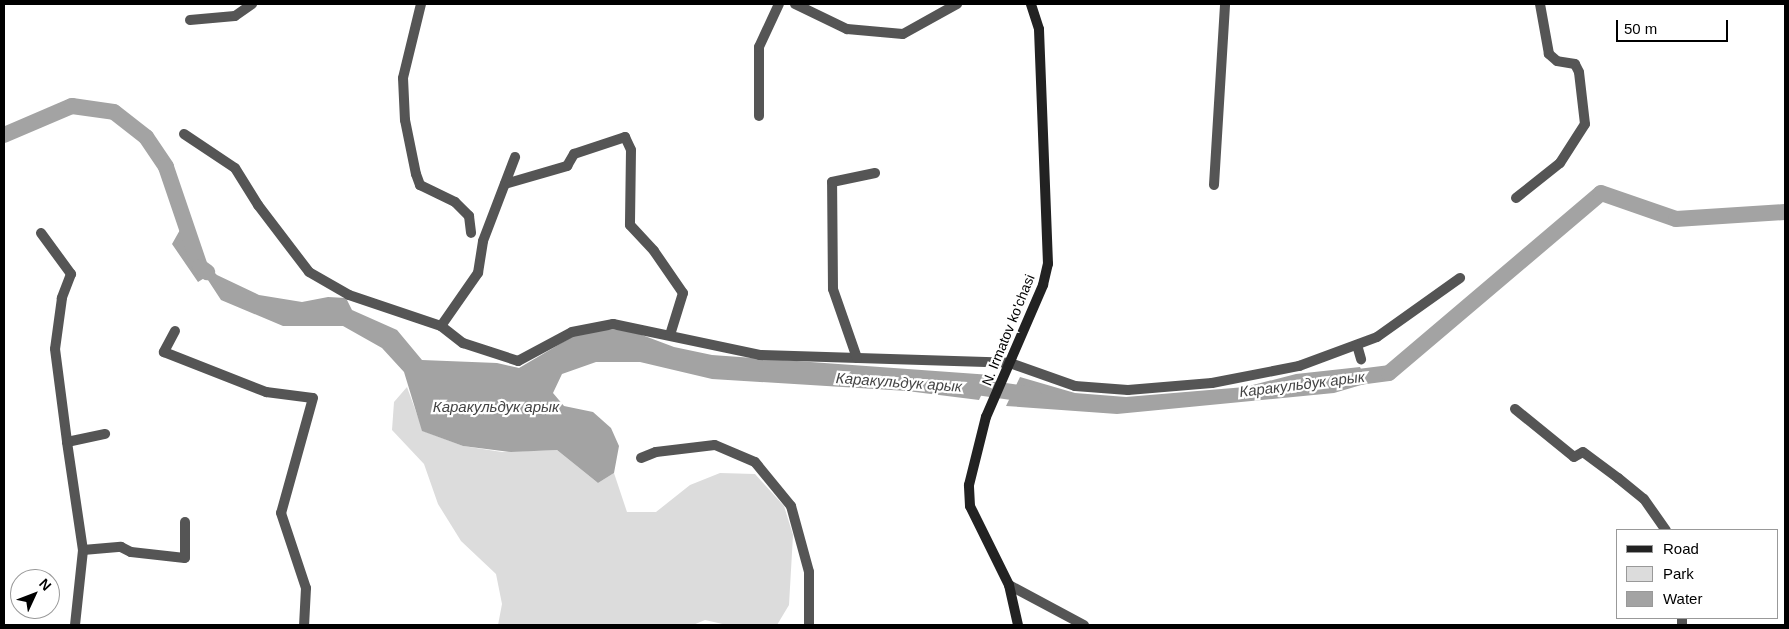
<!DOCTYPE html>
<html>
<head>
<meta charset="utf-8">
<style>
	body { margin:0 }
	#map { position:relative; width:1789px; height:629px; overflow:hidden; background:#fff; font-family:Helvetica,sans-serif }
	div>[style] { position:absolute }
	.green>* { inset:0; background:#dcdcdc }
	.water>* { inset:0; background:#a3a3a3 }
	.canal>* { height:16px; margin:-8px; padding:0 8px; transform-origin:8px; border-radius:8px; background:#a3a3a3 }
	.street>* { height:10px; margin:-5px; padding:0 5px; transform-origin:5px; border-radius:5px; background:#555 }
	.secondary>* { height:10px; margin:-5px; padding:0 5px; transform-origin:5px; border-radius:5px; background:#222 }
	span { translate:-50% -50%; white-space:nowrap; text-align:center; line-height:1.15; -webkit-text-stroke:4.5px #fff; paint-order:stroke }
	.street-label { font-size:14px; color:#000 }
	.water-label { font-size:15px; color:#444; font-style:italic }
	.frame { position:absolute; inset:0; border:5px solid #000; pointer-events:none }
	.legend { position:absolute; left:1616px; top:529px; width:162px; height:90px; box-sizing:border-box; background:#fff; border:1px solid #999; margin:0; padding:6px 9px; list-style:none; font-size:15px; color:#000 }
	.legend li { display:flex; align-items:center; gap:10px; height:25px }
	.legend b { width:25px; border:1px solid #999 }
	.north { position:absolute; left:10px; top:569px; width:50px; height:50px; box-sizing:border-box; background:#fff; border:1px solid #999; border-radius:50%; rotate:47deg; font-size:14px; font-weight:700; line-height:20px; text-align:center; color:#000 }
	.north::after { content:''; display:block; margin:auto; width:18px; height:22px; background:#000; clip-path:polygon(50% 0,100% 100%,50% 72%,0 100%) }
	.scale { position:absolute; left:1616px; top:20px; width:112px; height:22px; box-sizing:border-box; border:2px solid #000; border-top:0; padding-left:6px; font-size:15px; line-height:18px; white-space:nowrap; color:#000; -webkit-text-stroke:4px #fff; paint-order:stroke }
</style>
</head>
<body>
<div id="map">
	<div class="green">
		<div style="clip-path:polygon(407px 387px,423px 431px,463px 446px,502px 452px,557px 450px,598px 483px,614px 473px,627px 512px,656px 512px,690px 485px,720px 473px,755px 474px,784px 506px,793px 535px,789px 605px,777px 625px,727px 625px,705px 620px,693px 625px,498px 625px,502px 604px,496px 574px,461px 541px,438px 504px,424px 464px,392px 430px,394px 402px)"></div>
	</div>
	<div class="water">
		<div style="clip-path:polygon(185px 221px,194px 253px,217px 275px,259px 295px,302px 302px,328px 297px,346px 298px,352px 310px,397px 330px,422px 360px,497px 363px,519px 368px,582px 331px,626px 329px,674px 347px,712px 355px,991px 375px,979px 400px,907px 391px,712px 379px,640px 362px,596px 362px,562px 374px,553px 393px,564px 406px,593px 412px,611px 428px,619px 446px,614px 473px,598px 483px,557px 450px,511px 452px,463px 446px,422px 431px,404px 372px,382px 348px,343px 326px,283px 326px,221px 300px,206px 277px,198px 282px,172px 244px)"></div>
		<div style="clip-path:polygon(1360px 367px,1368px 383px,1334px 393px,1117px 414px,1006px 406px,1020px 377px,1075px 393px,1126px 397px,1245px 387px,1296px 374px)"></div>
	</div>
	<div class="canal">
		<div style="left:4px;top:135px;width:74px;rotate:-23.1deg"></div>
		<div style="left:72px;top:106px;width:42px;rotate:8.1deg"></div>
		<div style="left:114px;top:112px;width:41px;rotate:38deg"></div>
		<div style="left:146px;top:137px;width:36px;rotate:56deg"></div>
		<div style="left:166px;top:167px;width:106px;rotate:71.2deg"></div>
		<div style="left:200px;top:267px;width:9px;rotate:36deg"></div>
		<div style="left:1343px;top:379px;width:46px;rotate:-7.4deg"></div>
		<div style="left:1389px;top:373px;width:278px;rotate:-40.3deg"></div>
		<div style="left:1601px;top:193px;width:79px;rotate:19.1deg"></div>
		<div style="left:1676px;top:219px;width:109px;rotate:-3.7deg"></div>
		<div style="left:963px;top:385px;width:71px;rotate:8.1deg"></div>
	</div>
	<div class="street">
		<div style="left:421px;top:4px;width:76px;rotate:103.7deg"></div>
		<div style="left:403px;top:78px;width:42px;rotate:87.3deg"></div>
		<div style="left:405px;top:120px;width:55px;rotate:78.5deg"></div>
		<div style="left:416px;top:174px;width:12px;rotate:70deg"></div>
		<div style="left:420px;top:185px;width:39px;rotate:26deg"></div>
		<div style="left:455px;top:202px;width:20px;rotate:45deg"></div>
		<div style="left:469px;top:216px;width:17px;rotate:83deg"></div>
		<div style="left:795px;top:4px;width:58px;rotate:25.7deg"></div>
		<div style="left:847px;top:29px;width:56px;rotate:5.1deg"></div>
		<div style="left:903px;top:34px;width:62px;rotate:-29.1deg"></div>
		<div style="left:190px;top:20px;width:45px;rotate:-5.1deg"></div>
		<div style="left:235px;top:16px;width:21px;rotate:-35deg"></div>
		<div style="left:759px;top:116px;width:69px;rotate:-90deg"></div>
		<div style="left:759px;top:47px;width:47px;rotate:-65.1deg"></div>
		<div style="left:184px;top:134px;width:61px;rotate:33.7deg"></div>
		<div style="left:235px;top:168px;width:44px;rotate:58.1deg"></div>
		<div style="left:258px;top:205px;width:84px;rotate:52.7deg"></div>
		<div style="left:309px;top:272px;width:46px;rotate:29.9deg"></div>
		<div style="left:349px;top:295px;width:97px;rotate:18.6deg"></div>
		<div style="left:441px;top:326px;width:28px;rotate:38deg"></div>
		<div style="left:463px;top:343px;width:58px;rotate:18.1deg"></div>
		<div style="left:518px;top:361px;width:61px;rotate:-28.2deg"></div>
		<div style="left:572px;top:332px;width:42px;rotate:-11deg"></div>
		<div style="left:613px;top:324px;width:150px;rotate:11.9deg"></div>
		<div style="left:760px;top:355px;width:250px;rotate:1.8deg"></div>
		<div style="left:1010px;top:363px;width:69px;rotate:19.5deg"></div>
		<div style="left:1075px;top:386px;width:53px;rotate:4.3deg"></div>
		<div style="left:1128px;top:390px;width:84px;rotate:-4.8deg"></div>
		<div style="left:1212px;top:383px;width:89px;rotate:-11.1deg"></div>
		<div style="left:1299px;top:366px;width:83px;rotate:-20.4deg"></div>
		<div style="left:1377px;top:337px;width:102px;rotate:-35.4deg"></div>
		<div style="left:505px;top:184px;width:65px;rotate:-16.2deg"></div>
		<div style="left:567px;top:166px;width:14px;rotate:-60deg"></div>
		<div style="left:574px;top:154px;width:54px;rotate:-18.4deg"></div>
		<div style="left:625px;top:137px;width:14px;rotate:65deg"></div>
		<div style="left:631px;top:150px;width:75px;rotate:90.8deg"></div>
		<div style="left:630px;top:225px;width:35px;rotate:47deg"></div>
		<div style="left:654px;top:251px;width:51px;rotate:55.4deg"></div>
		<div style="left:683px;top:293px;width:44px;rotate:107.2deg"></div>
		<div style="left:1214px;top:185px;width:181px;rotate:-86.5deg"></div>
		<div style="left:1516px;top:198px;width:56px;rotate:-38.5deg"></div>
		<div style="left:1560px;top:163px;width:46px;rotate:-57.3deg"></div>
		<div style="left:1585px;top:124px;width:52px;rotate:-96.6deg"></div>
		<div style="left:1579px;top:72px;width:9px;rotate:-117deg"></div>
		<div style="left:1575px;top:64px;width:18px;rotate:-171deg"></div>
		<div style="left:1557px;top:61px;width:11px;rotate:-139deg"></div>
		<div style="left:1549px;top:54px;width:51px;rotate:-100.2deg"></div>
		<div style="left:41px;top:233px;width:51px;rotate:53.8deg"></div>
		<div style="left:71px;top:274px;width:26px;rotate:111deg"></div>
		<div style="left:62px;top:298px;width:51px;rotate:97.8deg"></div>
		<div style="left:55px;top:349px;width:94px;rotate:82.6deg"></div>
		<div style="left:67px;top:442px;width:39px;rotate:-12deg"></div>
		<div style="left:441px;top:326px;width:65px;rotate:-55.1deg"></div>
		<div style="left:478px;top:273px;width:32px;rotate:-81deg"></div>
		<div style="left:483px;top:241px;width:90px;rotate:-69.1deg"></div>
		<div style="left:175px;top:331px;width:24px;rotate:118deg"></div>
		<div style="left:164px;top:352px;width:110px;rotate:21.4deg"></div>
		<div style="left:266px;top:392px;width:47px;rotate:7.3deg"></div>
		<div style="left:313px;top:398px;width:119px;rotate:105.5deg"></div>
		<div style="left:281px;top:513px;width:79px;rotate:71.6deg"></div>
		<div style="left:306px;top:588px;width:37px;rotate:93deg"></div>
		<div style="left:1357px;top:345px;width:15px;rotate:74deg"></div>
		<div style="left:857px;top:358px;width:73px;rotate:-109.2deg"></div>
		<div style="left:833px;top:289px;width:107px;rotate:-90.5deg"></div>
		<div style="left:832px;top:182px;width:44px;rotate:-11.8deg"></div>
		<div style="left:1515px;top:409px;width:76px;rotate:39.1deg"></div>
		<div style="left:1574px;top:457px;width:10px;rotate:-29deg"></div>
		<div style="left:1583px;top:452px;width:44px;rotate:36.6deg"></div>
		<div style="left:1618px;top:478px;width:33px;rotate:39deg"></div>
		<div style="left:1644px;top:499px;width:38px;rotate:55deg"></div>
		<div style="left:67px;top:442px;width:109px;rotate:81.6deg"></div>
		<div style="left:83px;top:550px;width:38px;rotate:-5deg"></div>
		<div style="left:121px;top:547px;width:11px;rotate:27deg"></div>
		<div style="left:131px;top:552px;width:54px;rotate:6.3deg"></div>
		<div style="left:185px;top:558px;width:36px;rotate:-90deg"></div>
		<div style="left:641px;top:458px;width:16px;rotate:-22deg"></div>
		<div style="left:656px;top:452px;width:59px;rotate:-6.8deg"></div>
		<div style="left:715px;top:445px;width:43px;rotate:23deg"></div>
		<div style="left:755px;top:462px;width:57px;rotate:50.7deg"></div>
		<div style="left:791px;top:506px;width:68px;rotate:74.7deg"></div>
		<div style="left:809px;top:572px;width:53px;rotate:90deg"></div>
		<div style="left:1009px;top:585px;width:85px;rotate:28.1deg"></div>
		<div style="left:1682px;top:618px;width:7px;rotate:90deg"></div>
		<div style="left:75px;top:625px;width:75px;rotate:-83.9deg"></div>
	</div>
	<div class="secondary">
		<div style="left:1018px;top:625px;width:41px;rotate:-102.7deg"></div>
		<div style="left:1009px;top:585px;width:88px;rotate:-116.3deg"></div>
		<div style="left:970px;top:506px;width:21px;rotate:-93deg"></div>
		<div style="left:969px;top:485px;width:70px;rotate:-76deg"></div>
		<div style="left:986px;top:417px;width:144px;rotate:-66.6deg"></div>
		<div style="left:1043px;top:285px;width:22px;rotate:-77deg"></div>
		<div style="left:1048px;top:264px;width:235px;rotate:-92.2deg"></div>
		<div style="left:1039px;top:29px;width:26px;rotate:-108deg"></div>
	</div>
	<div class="street-label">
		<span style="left:1008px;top:330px;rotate:-68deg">N. Irmatov ko'chasi</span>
	</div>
	<div class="water-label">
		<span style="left:899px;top:382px;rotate:4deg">Каракульдук арык</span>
		<span style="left:1302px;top:384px;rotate:-7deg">Каракульдук арык</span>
		<span style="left:496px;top:407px">Каракульдук арык</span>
	</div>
	<div class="frame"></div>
	<ul class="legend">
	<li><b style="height:6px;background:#222"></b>Road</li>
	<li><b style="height:14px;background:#dcdcdc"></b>Park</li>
	<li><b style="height:14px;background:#a3a3a3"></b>Water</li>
	</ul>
	<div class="north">N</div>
	<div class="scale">50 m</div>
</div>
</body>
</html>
